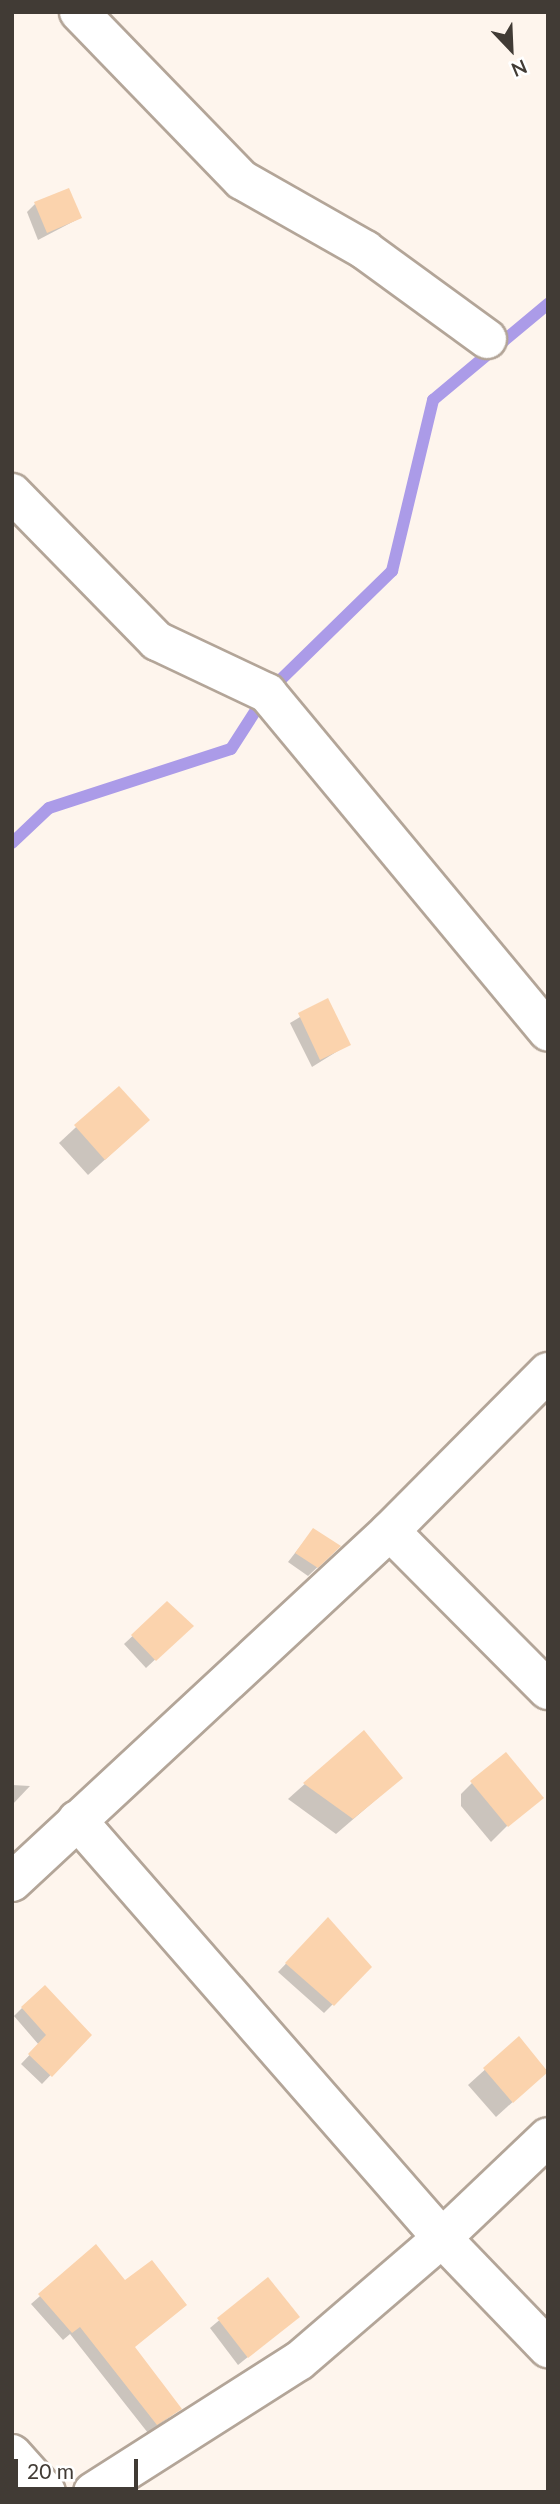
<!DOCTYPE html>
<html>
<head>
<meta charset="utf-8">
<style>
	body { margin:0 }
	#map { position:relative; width:560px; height:2504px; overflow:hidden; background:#fef5ed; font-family:Lato,sans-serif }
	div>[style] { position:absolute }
	.shadow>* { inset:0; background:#0003 }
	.stream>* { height:12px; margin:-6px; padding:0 6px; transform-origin:6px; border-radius:6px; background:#ab9be8 }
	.building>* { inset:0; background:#fbd3ad }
	.roads { filter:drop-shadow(2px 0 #b3a598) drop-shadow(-2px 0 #b3a598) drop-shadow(0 2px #b3a598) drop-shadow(0 -2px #b3a598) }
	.minor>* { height:38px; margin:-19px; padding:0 19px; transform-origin:19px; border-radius:19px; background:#fff }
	span { translate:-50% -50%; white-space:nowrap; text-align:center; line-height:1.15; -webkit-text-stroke:7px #fff; paint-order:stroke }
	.frame { position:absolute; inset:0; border:14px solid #413b35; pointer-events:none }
	.north { position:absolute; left:476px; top:14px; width:70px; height:70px; -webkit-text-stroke:5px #fff; paint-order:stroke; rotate:157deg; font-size:19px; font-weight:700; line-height:28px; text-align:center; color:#413b35 }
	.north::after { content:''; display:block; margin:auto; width:24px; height:32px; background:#413b35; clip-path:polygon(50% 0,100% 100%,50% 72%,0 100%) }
	.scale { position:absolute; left:14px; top:2459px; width:124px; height:32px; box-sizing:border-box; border:4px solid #413b35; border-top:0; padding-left:9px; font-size:21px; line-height:24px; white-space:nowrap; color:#413b35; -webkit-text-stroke:5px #fff; paint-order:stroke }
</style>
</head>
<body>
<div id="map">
	<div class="shadow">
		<div style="clip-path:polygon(35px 204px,80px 218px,38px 240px,27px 212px)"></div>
		<div style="clip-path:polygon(327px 1001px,349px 1044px,312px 1067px,290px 1023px)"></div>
		<div style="clip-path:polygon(118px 1088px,131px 1136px,88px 1175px,59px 1143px)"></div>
		<div style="clip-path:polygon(313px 1530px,339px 1547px,308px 1576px,288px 1562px)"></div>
		<div style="clip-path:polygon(167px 1604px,191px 1626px,146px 1668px,124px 1644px)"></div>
		<div style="clip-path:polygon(363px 1732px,401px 1778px,336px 1834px,288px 1799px)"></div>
		<div style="clip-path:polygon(478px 1777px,531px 1785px,507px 1826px,491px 1842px,461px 1806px,461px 1794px)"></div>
		<div style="clip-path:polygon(12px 1785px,30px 1786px,12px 1805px)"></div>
		<div style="clip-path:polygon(320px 1928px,370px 1967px,324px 2013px,278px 1972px)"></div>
		<div style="clip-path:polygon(22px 2008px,89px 2035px,42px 2084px,21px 2064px,39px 2045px,14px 2016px)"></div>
		<div style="clip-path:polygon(519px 2039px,547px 2071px,496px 2117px,468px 2085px)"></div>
		<div style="clip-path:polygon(96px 2247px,133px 2347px,180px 2409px,148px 2433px,70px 2334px,63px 2340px,31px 2304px)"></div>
		<div style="clip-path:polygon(267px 2280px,298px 2317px,238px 2365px,210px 2328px)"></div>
	</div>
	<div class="stream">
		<div style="left:12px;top:843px;width:51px;rotate:-43.4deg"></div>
		<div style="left:49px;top:808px;width:191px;rotate:-18deg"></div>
		<div style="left:231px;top:749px;width:67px;rotate:-57.3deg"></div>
		<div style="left:267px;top:693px;width:175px;rotate:-44.3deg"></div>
		<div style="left:392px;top:571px;width:176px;rotate:-76.5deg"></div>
		<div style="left:433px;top:400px;width:150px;rotate:-39.9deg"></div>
	</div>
	<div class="building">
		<div style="clip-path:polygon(69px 188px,82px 218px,47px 233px,34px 202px)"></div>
		<div style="clip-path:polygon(328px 998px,351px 1045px,320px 1060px,298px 1013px)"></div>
		<div style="clip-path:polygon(119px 1086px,150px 1120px,105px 1160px,74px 1125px)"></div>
		<div style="clip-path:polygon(313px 1528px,341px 1546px,318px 1568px,295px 1553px)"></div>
		<div style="clip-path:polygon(167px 1601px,194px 1626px,156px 1661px,131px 1635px)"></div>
		<div style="clip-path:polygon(364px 1730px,403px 1778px,353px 1819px,303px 1783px)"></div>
		<div style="clip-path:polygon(506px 1752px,544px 1798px,508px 1827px,470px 1781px)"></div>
		<div style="clip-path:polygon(328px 1917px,372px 1967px,334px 2006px,285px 1963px)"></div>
		<div style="clip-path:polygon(45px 1985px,92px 2035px,52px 2077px,28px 2054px,46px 2035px,21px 2007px)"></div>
		<div style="clip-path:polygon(519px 2036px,548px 2072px,513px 2103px,483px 2068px)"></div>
		<div style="clip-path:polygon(96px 2244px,125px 2280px,152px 2260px,187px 2305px,135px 2347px,182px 2409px,157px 2425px,80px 2327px,72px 2333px,38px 2294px)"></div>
		<div style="clip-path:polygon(268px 2277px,300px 2317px,248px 2358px,217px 2318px)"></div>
	</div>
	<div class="roads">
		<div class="minor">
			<div style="left:79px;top:12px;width:234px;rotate:45.9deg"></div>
			<div style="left:242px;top:180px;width:142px;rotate:29.6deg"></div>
			<div style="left:365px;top:250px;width:151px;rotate:36.1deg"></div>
			<div style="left:12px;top:493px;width:207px;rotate:45.6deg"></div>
			<div style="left:157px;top:641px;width:122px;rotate:25.3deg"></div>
			<div style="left:267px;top:693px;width:440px;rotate:50.3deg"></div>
			<div style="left:390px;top:1531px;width:224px;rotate:45.2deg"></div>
			<div style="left:77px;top:1820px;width:555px;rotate:48.87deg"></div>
			<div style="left:442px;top:2238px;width:153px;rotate:46.1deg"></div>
			<div style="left:12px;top:1882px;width:516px;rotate:-42.88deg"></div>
			<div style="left:390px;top:1531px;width:224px;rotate:-45.2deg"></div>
			<div style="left:12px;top:2454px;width:51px;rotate:48.2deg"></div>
			<div style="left:93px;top:2492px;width:244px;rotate:-32.5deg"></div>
			<div style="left:299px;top:2361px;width:189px;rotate:-40.7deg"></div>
			<div style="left:442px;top:2238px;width:146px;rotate:-43.6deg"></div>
		</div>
	</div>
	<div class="frame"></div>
	<div class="north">N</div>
	<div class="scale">20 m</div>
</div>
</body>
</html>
